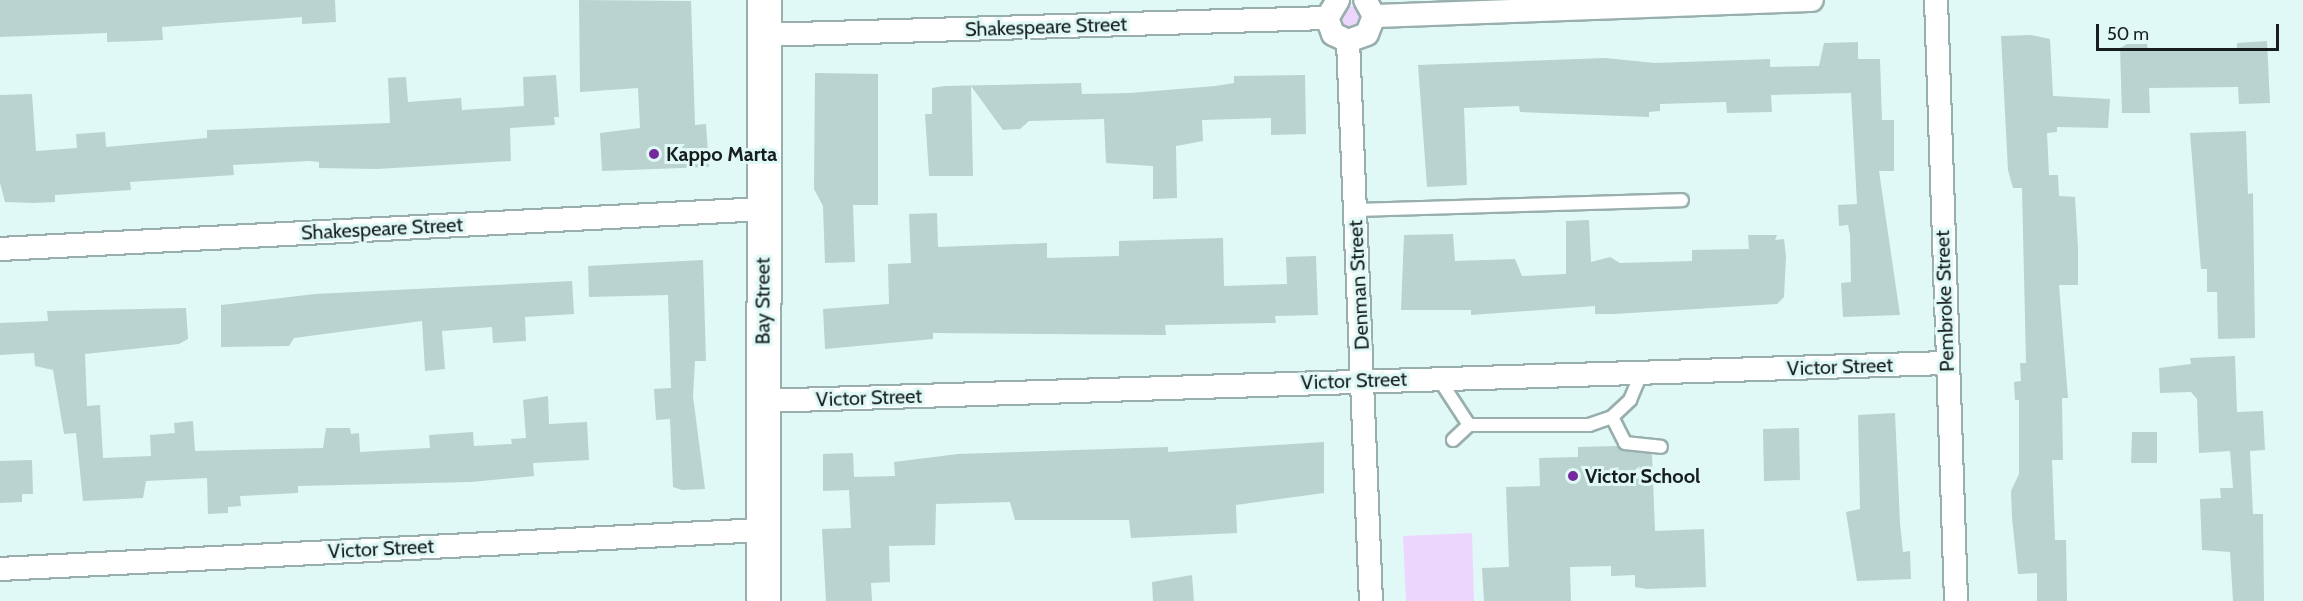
<!DOCTYPE html>
<html>
<head>
<meta charset="utf-8">
<style>
	body { margin:0 }
	#map { position:relative; width:2303px; height:601px; overflow:hidden; background:#e0f9f6; font-family:Cabin,sans-serif }
	div>[style] { position:absolute }
	.green>* { inset:0; background:#edd6fe }
	.building>* { inset:0; background:#bad2d0 }
	.roads { filter:drop-shadow(2px 0 #98afad) drop-shadow(-2px 0 #98afad) drop-shadow(0 2px #98afad) drop-shadow(0 -2px #98afad) }
	.service>* { height:12px; margin:-6px; padding:0 6px; transform-origin:6px; border-radius:6px; background:#fff }
	.minor>* { height:22px; margin:-11px; padding:0 11px; transform-origin:11px; border-radius:11px; background:#fff }
	.secondary>* { height:33px; margin:-16.5px; padding:0 16.5px; transform-origin:16.5px; border-radius:16.5px; background:#fff }
	.dots>* { width:16px; height:16px; translate:-50% -50%; box-sizing:border-box; border:3px solid #e0f9f6; border-radius:50% }
	span { translate:-50% -50%; white-space:nowrap; text-align:center; line-height:1.15; -webkit-text-stroke:6px #e0f9f6; paint-order:stroke }
	.street-label { font-size:20px; color:#161e1e }
	.poi-label { font-size:20px; color:#161e1e; font-weight:700 }
	.left { translate:0 -50%; text-align:left }
	.scale { position:absolute; left:2096px; top:24px; width:183px; height:27px; box-sizing:border-box; border:3px solid #161e1e; border-top:0; padding-left:8px; font-size:18px; line-height:21px; white-space:nowrap; color:#161e1e; -webkit-text-stroke:4px #e0f9f6; paint-order:stroke }
</style>
</head>
<body>
<div id="map">
	<div class="green">
		<div style="clip-path:polygon(1347px 4px,1363px 12px,1359px 29px,1341px 29px,1337px 13px)"></div>
		<div style="clip-path:polygon(1472px 533px,1474px 601px,1406px 601px,1403px 536px)"></div>
	</div>
	<div class="building">
		<div style="clip-path:polygon(0 0,335px 0,336px 22px,302px 24px,302px 17px,162px 27px,163px 40px,140px 41px,107px 42px,107px 33px,0 37px)"></div>
		<div style="clip-path:polygon(579px 0,691px 1px,695px 125px,706px 124px,709px 167px,602px 171px,600px 133px,640px 128px,638px 88px,580px 92px)"></div>
		<div style="clip-path:polygon(2031px 35px,2050px 39px,2053px 96px,2110px 99px,2108px 128px,2057px 127px,2057px 132px,2047px 133px,2049px 175px,2058px 175px,2059px 196px,2075px 197px,2078px 248px,2078px 285px,2059px 285px,2068px 398px,2062px 398px,2063px 460px,2052px 460px,2055px 540px,2066px 540px,2067px 601px,2037px 601px,2037px 573px,2018px 574px,2012px 518px,2011px 491px,2019px 474px,2019px 400px,2015px 400px,2014px 382px,2021px 381px,2020px 363px,2026px 363px,2022px 188px,2013px 188px,2008px 170px,2001px 36px)"></div>
		<div style="clip-path:polygon(2267px 41px,2270px 103px,2239px 104px,2238px 87px,2149px 88px,2150px 113px,2122px 113px,2120px 48px,2127px 44px,2147px 44px,2148px 50px,2237px 49px,2237px 43px)"></div>
		<div style="clip-path:polygon(1858px 42px,1858px 59px,1880px 59px,1882px 120px,1894px 120px,1894px 171px,1879px 171px,1900px 315px,1843px 317px,1841px 283px,1851px 282px,1850px 235px,1848px 225px,1839px 226px,1838px 205px,1857px 204px,1851px 93px,1771px 95px,1772px 112px,1727px 113px,1726px 102px,1660px 104px,1660px 111px,1649px 112px,1649px 117px,1520px 112px,1519px 106px,1464px 108px,1467px 185px,1427px 187px,1418px 65px,1605px 58px,1655px 63px,1770px 59px,1770px 67px,1819px 66px,1824px 43px)"></div>
		<div style="clip-path:polygon(815px 73px,878px 74px,878px 205px,853px 205px,855px 262px,825px 263px,823px 206px,814px 189px)"></div>
		<div style="clip-path:polygon(556px 75px,559px 117px,554px 117px,555px 125px,510px 128px,511px 161px,377px 169px,319px 168px,319px 162px,309px 161px,233px 165px,234px 175px,130px 182px,131px 190px,55px 195px,55px 202px,33px 203px,5px 202px,0 183px,0 95px,32px 94px,36px 151px,77px 148px,76px 134px,105px 132px,106px 147px,207px 138px,207px 130px,390px 123px,388px 78px,406px 77px,408px 102px,461px 98px,462px 110px,524px 106px,523px 77px)"></div>
		<div style="clip-path:polygon(1305px 75px,1306px 134px,1271px 135px,1271px 118px,1202px 120px,1203px 141px,1176px 146px,1177px 198px,1153px 199px,1153px 166px,1106px 163px,1104px 119px,1029px 121px,1020px 129px,1003px 130px,971px 86px,973px 176px,929px 176px,925px 114px,932px 114px,932px 88px,945px 86px,1081px 83px,1082px 94px,1130px 93px,1215px 86px,1234px 83px,1234px 76px)"></div>
		<div style="clip-path:polygon(2246px 131px,2248px 194px,2253px 193px,2255px 338px,2218px 339px,2217px 292px,2207px 292px,2207px 269px,2201px 269px,2190px 133px)"></div>
		<div style="clip-path:polygon(937px 213px,938px 247px,1047px 243px,1047px 258px,1119px 256px,1119px 241px,1223px 238px,1224px 286px,1287px 284px,1286px 257px,1316px 256px,1318px 315px,1275px 316px,1276px 323px,1165px 325px,1166px 335px,933px 333px,933px 339px,825px 349px,823px 309px,889px 304px,888px 264px,911px 263px,909px 214px)"></div>
		<div style="clip-path:polygon(1589px 220px,1591px 262px,1610px 257px,1620px 263px,1692px 261px,1692px 250px,1749px 249px,1748px 235px,1777px 235px,1775px 240px,1784px 239px,1786px 257px,1784px 297px,1777px 304px,1614px 314px,1595px 314px,1595px 306px,1471px 315px,1471px 310px,1401px 310px,1404px 235px,1453px 234px,1455px 261px,1515px 259px,1522px 276px,1566px 274px,1566px 221px)"></div>
		<div style="clip-path:polygon(703px 260px,706px 361px,695px 361px,693px 396px,705px 489px,682px 490px,673px 487px,670px 419px,656px 420px,654px 389px,671px 388px,668px 295px,589px 297px,588px 266px)"></div>
		<div style="clip-path:polygon(572px 281px,574px 314px,525px 317px,526px 341px,493px 343px,492px 327px,442px 331px,445px 369px,425px 371px,422px 321px,294px 338px,289px 346px,221px 347px,221px 305px,315px 294px)"></div>
		<div style="clip-path:polygon(186px 308px,188px 339px,179px 344px,85px 354px,87px 406px,100px 405px,103px 458px,151px 456px,150px 435px,175px 433px,174px 423px,193px 421px,195px 451px,323px 448px,326px 428px,350px 428px,351px 434px,359px 433px,360px 452px,430px 448px,429px 435px,473px 432px,474px 446px,512px 444px,511px 439px,526px 438px,523px 400px,548px 396px,549px 424px,587px 422px,589px 460px,533px 463px,534px 476px,471px 482px,298px 486px,298px 493px,240px 496px,241px 506px,228px 507px,228px 513px,208px 514px,207px 478px,146px 481px,143px 498px,83px 501px,76px 433px,64px 434px,53px 370px,35px 366px,34px 353px,0 355px,0 323px,48px 321px,47px 311px)"></div>
		<div style="clip-path:polygon(2235px 356px,2237px 412px,2263px 411px,2265px 450px,2250px 451px,2253px 514px,2263px 514px,2264px 601px,2233px 601px,2230px 552px,2202px 550px,2200px 499px,2221px 498px,2220px 488px,2233px 488px,2230px 451px,2199px 453px,2197px 399px,2191px 392px,2160px 393px,2159px 368px,2191px 364px,2190px 358px)"></div>
		<div style="clip-path:polygon(1895px 413px,1900px 523px,1903px 552px,1910px 551px,1911px 579px,1857px 581px,1846px 512px,1860px 509px,1858px 415px)"></div>
		<div style="clip-path:polygon(1799px 428px,1800px 480px,1764px 481px,1763px 429px)"></div>
		<div style="clip-path:polygon(2132px 432px,2157px 432px,2157px 463px,2131px 463px)"></div>
		<div style="clip-path:polygon(1324px 442px,1324px 493px,1236px 505px,1237px 533px,1131px 538px,1129px 520px,1015px 520px,1010px 502px,936px 504px,935px 545px,889px 546px,890px 582px,871px 583px,872px 601px,826px 601px,822px 529px,851px 528px,849px 490px,823px 491px,823px 454px,853px 453px,854px 477px,895px 476px,894px 462px,958px 454px,1168px 447px,1168px 452px)"></div>
		<div style="clip-path:polygon(1617px 446px,1652px 454px,1655px 531px,1704px 529px,1706px 587px,1647px 589px,1635px 587px,1635px 575px,1611px 576px,1611px 566px,1570px 567px,1571px 601px,1484px 601px,1482px 568px,1509px 567px,1506px 487px,1540px 486px,1539px 458px,1578px 457px,1578px 447px)"></div>
		<div style="clip-path:polygon(32px 460px,33px 494px,22px 494px,22px 502px,0 503px,0 461px)"></div>
		<div style="clip-path:polygon(1192px 575px,1194px 601px,1153px 601px,1152px 582px)"></div>
	</div>
	<div class="roads">
		<div class="service">
			<div style="left:1354px;top:210px;width:328px;rotate:-1.7deg"></div>
			<div style="left:1439px;top:379px;width:55px;rotate:56.9deg"></div>
			<div style="left:1469px;top:425px;width:22px;rotate:137deg"></div>
			<div style="left:1612px;top:417px;width:29px;rotate:63deg"></div>
			<div style="left:1625px;top:443px;width:36px;rotate:6deg"></div>
			<div style="left:1469px;top:425px;width:120px"></div>
			<div style="left:1589px;top:425px;width:24px;rotate:-19deg"></div>
			<div style="left:1612px;top:417px;width:25px;rotate:-43deg"></div>
			<div style="left:1630px;top:400px;width:28px;rotate:-67deg"></div>
		</div>
		<div class="minor">
			<div style="left:1338px;top:0;width:21px;rotate:121deg"></div>
			<div style="left:1327px;top:18px;width:17px;rotate:69deg"></div>
			<div style="left:1333px;top:34px;width:17px;rotate:25deg"></div>
			<div style="left:1348px;top:41px;width:20px;rotate:-20deg"></div>
			<div style="left:1367px;top:34px;width:19px;rotate:-69deg"></div>
			<div style="left:1374px;top:16px;width:18px;rotate:-119deg"></div>
			<div style="left:1936px;top:0;width:601px;rotate:88.09deg"></div>
			<div style="left:1374px;top:16px;width:438px;rotate:-2.1deg"></div>
			<div style="left:764px;top:35px;width:563px;rotate:-1.73deg"></div>
			<div style="left:1348px;top:41px;width:560px;rotate:87.65deg"></div>
			<div style="left:0;top:249px;width:764px;rotate:-3deg"></div>
			<div style="left:763px;top:401px;width:1184px;rotate:-1.84deg"></div>
			<div style="left:0;top:569px;width:763px;rotate:-2.93deg"></div>
		</div>
		<div class="secondary">
			<div style="left:763px;top:601px;width:601px;rotate:-89.9deg"></div>
		</div>
	</div>
	<div class="dots">
		<div style="left:654px;top:154px;background:#742a9d"></div>
		<div style="left:1573px;top:476px;background:#742a9d"></div>
	</div>
	<div class="street-label">
		<span style="left:1046px;top:27px;rotate:-2deg">Shakespeare Street</span>
		<span style="left:382px;top:229px;rotate:-3deg">Shakespeare Street</span>
		<span style="left:1359px;top:285px;rotate:-93deg">Denman Street</span>
		<span style="left:763px;top:301px;rotate:-90deg">Bay Street</span>
		<span style="left:1945px;top:301px;rotate:-92deg">Pembroke Street</span>
		<span style="left:1840px;top:367px;rotate:-2deg">Victor Street</span>
		<span style="left:1354px;top:381px;rotate:-2deg">Victor Street</span>
		<span style="left:869px;top:398px;rotate:-2deg">Victor Street</span>
		<span style="left:381px;top:549px;rotate:-3deg">Victor Street</span>
	</div>
	<div class="poi-label">
		<span class="left" style="left:666px;top:154px">Kappo Marta</span>
		<span class="left" style="left:1585px;top:476px">Victor School</span>
	</div>
	<div class="scale">50 m</div>
</div>
</body>
</html>
